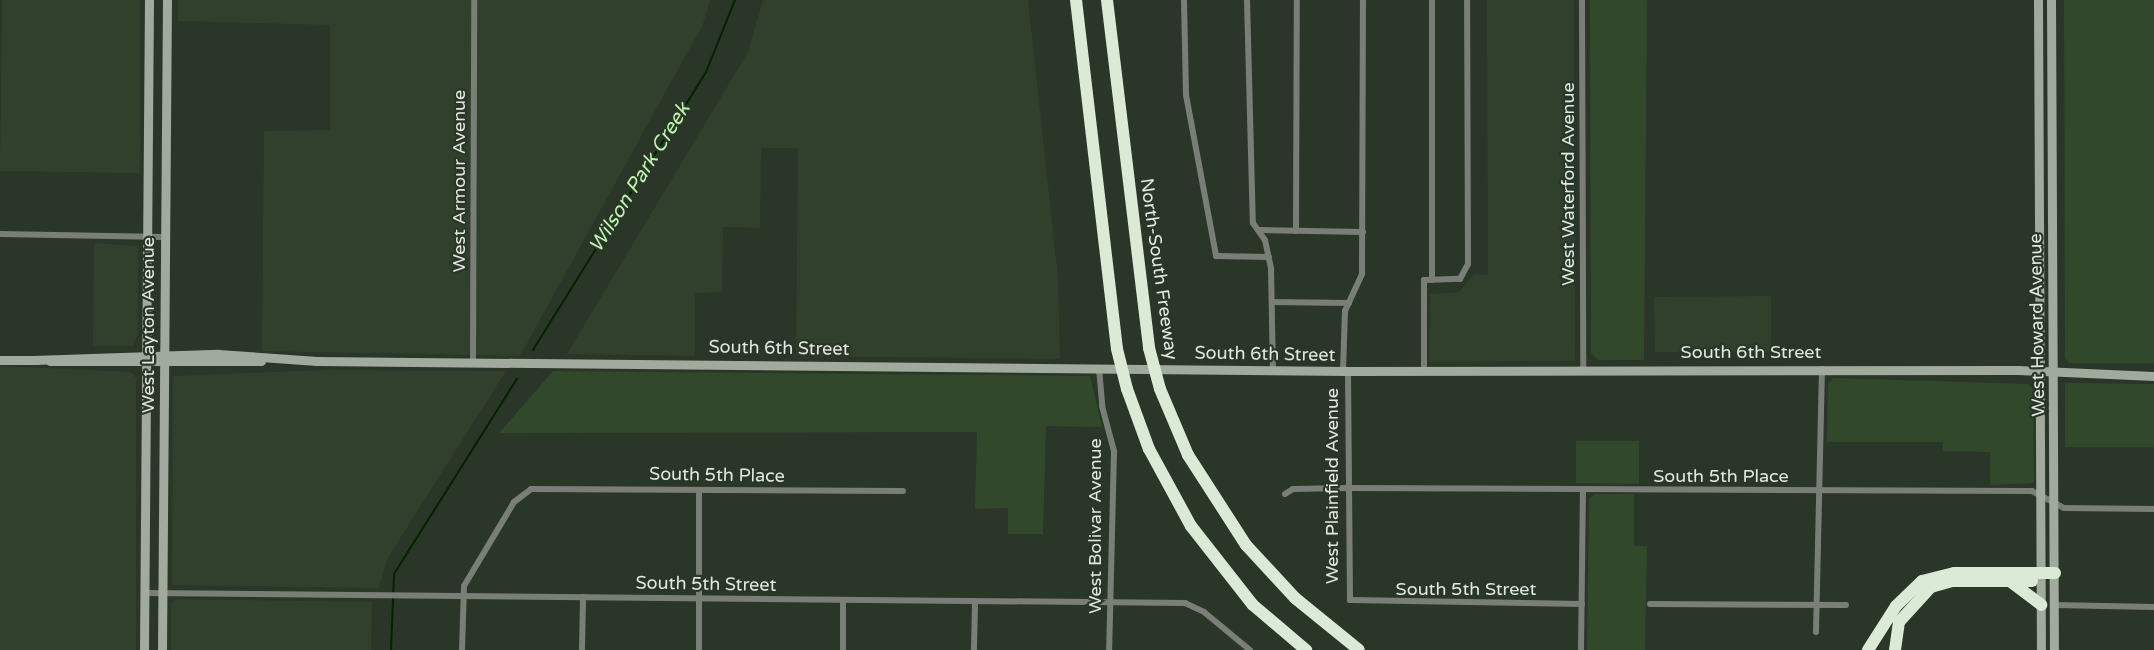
<!DOCTYPE html>
<html>
<head>
<meta charset="utf-8">
<style>
	body { margin:0 }
	#map { position:relative; width:2154px; height:650px; overflow:hidden; background:#2a3627; font-family:"Varela Round",sans-serif }
	div>[style] { position:absolute }
	.built>* { inset:0; background:#31402c }
	.green>* { inset:0; background:#31492a }
	.stream>* { height:2px; margin:-1px; padding:0 1px; transform-origin:1px; border-radius:1px; background:#042200 }
	.street>* { height:6px; margin:-3px; padding:0 3px; transform-origin:3px; border-radius:3px; background:#797f77 }
	.secondary>* { height:9px; margin:-4.5px; padding:0 4.5px; transform-origin:4.5px; border-radius:4.5px; background:#a0aa9d }
	.highway>* { height:12px; margin:-6px; padding:0 6px; transform-origin:6px; border-radius:6px; background:#daead6 }
	.highway-bridge>* { height:12px; margin:-6px; padding:0 6px; transform-origin:6px; border-radius:6px; background:#daead6 }
	span { translate:-50% -50%; white-space:nowrap; text-align:center; line-height:1.15; -webkit-text-stroke:4.5px #2a3627; paint-order:stroke }
	.street-label { font-size:18px; color:#e1e9df }
	.water-label { font-size:20px; color:#bdf3af; font-style:italic }
</style>
</head>
<body>
<div id="map">
	<div class="built">
		<div style="clip-path:polygon(2px 0,140px 0,140px 173px,0 171px)"></div>
		<div style="clip-path:polygon(178px 0,710px 0,703px 24px,520px 356px,262px 351px,264px 131px,330px 130px,330px 25px,178px 21px)"></div>
		<div style="clip-path:polygon(763px 0,1028px 0,1058px 278px,1060px 359px,796px 356px,798px 148px,761px 148px,760px 228px,723px 227px,722px 292px,695px 293px,695px 356px,567px 354px,748px 52px)"></div>
		<div style="clip-path:polygon(1487px 0,1574px 0,1575px 361px,1429px 362px,1430px 294px,1459px 292px,1474px 274px,1488px 275px)"></div>
		<div style="clip-path:polygon(94px 243px,138px 246px,138px 335px,133px 346px,93px 346px)"></div>
		<div style="clip-path:polygon(1771px 296px,1771px 352px,1655px 352px,1654px 297px)"></div>
		<div style="clip-path:polygon(0 366px,131px 372px,136px 378px,136px 650px,0 650px)"></div>
		<div style="clip-path:polygon(327px 370px,506px 371px,387px 559px,379px 588px,172px 585px,173px 376px)"></div>
		<div style="clip-path:polygon(176px 599px,372px 602px,371px 650px,171px 650px,171px 604px)"></div>
	</div>
	<div class="green">
		<div style="clip-path:polygon(1590px 0,1647px 0,1644px 360px,1598px 360px,1591px 353px)"></div>
		<div style="clip-path:polygon(2064px 0,2154px 0,2154px 363px,2069px 363px,2065px 358px)"></div>
		<div style="clip-path:polygon(553px 371px,1090px 376px,1102px 427px,1046px 426px,1043px 534px,1008px 534px,1008px 508px,975px 509px,977px 432px,499px 433px)"></div>
		<div style="clip-path:polygon(1833px 378px,2028px 384px,2033px 389px,2034px 483px,1990px 485px,1990px 452px,1943px 451px,1943px 442px,1827px 442px,1828px 384px)"></div>
		<div style="clip-path:polygon(2065px 383px,2154px 384px,2154px 447px,2065px 447px)"></div>
		<div style="clip-path:polygon(1576px 441px,1639px 441px,1639px 484px,1576px 483px)"></div>
		<div style="clip-path:polygon(1595px 494px,1634px 494px,1634px 546px,1647px 546px,1645px 650px,1587px 650px,1589px 499px)"></div>
	</div>
	<div class="stream">
		<div style="left:533px;top:350px;width:327px;rotate:-58.1deg"></div>
		<div style="left:706px;top:72px;width:78px;rotate:-68.1deg"></div>
		<div style="left:391px;top:650px;width:76px;rotate:-87.7deg"></div>
		<div style="left:394px;top:574px;width:231px;rotate:-57.8deg"></div>
	</div>
	<div class="street">
		<div style="left:1184px;top:0;width:95px;rotate:88.8deg"></div>
		<div style="left:1186px;top:95px;width:164px;rotate:79.4deg"></div>
		<div style="left:1216px;top:256px;width:53px;rotate:1.1deg"></div>
		<div style="left:1247px;top:0;width:223px;rotate:88.5deg"></div>
		<div style="left:1253px;top:223px;width:21px;rotate:55deg"></div>
		<div style="left:1265px;top:240px;width:30px;rotate:78deg"></div>
		<div style="left:1271px;top:269px;width:101px;rotate:88.9deg"></div>
		<div style="left:1432px;top:0;width:280px;rotate:90deg"></div>
		<div style="left:1582px;top:0;width:368px;rotate:89.8deg"></div>
		<div style="left:1258px;top:230px;width:105px;rotate:1.1deg"></div>
		<div style="left:1296px;top:231px;width:231px;rotate:-89.8deg"></div>
		<div style="left:0;top:234px;width:165px;rotate:1deg"></div>
		<div style="left:1272px;top:302px;width:77px;rotate:0.7deg"></div>
		<div style="left:473px;top:361px;width:361px;rotate:-89.8deg"></div>
		<div style="left:1099px;top:368px;width:38px;rotate:85deg"></div>
		<div style="left:1102px;top:406px;width:47px;rotate:75.1deg"></div>
		<div style="left:1114px;top:451px;width:199px;rotate:91.4deg"></div>
		<div style="left:1343px;top:371px;width:60px;rotate:-88.1deg"></div>
		<div style="left:1345px;top:311px;width:41px;rotate:-65.3deg"></div>
		<div style="left:1362px;top:274px;width:274px;rotate:-89.8deg"></div>
		<div style="left:1348px;top:371px;width:229px;rotate:89.5deg"></div>
		<div style="left:1350px;top:600px;width:232px;rotate:1deg"></div>
		<div style="left:1424px;top:371px;width:91px;rotate:-90deg"></div>
		<div style="left:1424px;top:280px;width:36px;rotate:-2deg"></div>
		<div style="left:1460px;top:279px;width:17px;rotate:-62deg"></div>
		<div style="left:1468px;top:264px;width:264px;rotate:-90.2deg"></div>
		<div style="left:1285px;top:494px;width:9px;rotate:-32deg"></div>
		<div style="left:1293px;top:489px;width:54px;rotate:-1.1deg"></div>
		<div style="left:1347px;top:488px;width:685px;rotate:0.25deg"></div>
		<div style="left:2032px;top:491px;width:36px;rotate:28deg"></div>
		<div style="left:2064px;top:508px;width:90px;rotate:0.6deg"></div>
		<div style="left:145px;top:593px;width:1040px;rotate:0.55deg"></div>
		<div style="left:1185px;top:603px;width:21px;rotate:25deg"></div>
		<div style="left:1204px;top:612px;width:60px;rotate:39.6deg"></div>
		<div style="left:1650px;top:604px;width:196px;rotate:0.3deg"></div>
		<div style="left:2054px;top:605px;width:100px;rotate:1.1deg"></div>
		<div style="left:1816px;top:632px;width:263px;rotate:-88.7deg"></div>
		<div style="left:462px;top:650px;width:64px;rotate:-88.2deg"></div>
		<div style="left:464px;top:586px;width:98px;rotate:-59.2deg"></div>
		<div style="left:514px;top:502px;width:21px;rotate:-37deg"></div>
		<div style="left:531px;top:489px;width:372px;rotate:0.3deg"></div>
		<div style="left:582px;top:650px;width:53px;rotate:-88.9deg"></div>
		<div style="left:699px;top:650px;width:159px;rotate:-90deg"></div>
		<div style="left:843px;top:650px;width:49px;rotate:-90deg"></div>
		<div style="left:974px;top:650px;width:49px;rotate:-88.8deg"></div>
		<div style="left:1581px;top:650px;width:160px;rotate:-89.3deg"></div>
	</div>
	<div class="secondary">
		<div style="left:2038px;top:0;width:650px;rotate:89.74deg"></div>
		<div style="left:2051px;top:0;width:650px;rotate:89.74deg"></div>
		<div style="left:0;top:360px;width:37px"></div>
		<div style="left:33px;top:360px;width:185px;rotate:-1.9deg"></div>
		<div style="left:218px;top:354px;width:99px;rotate:4deg"></div>
		<div style="left:317px;top:361px;width:1031px;rotate:0.56deg"></div>
		<div style="left:1348px;top:371px;width:670px;rotate:-0.09deg"></div>
		<div style="left:2018px;top:370px;width:136px;rotate:2.5deg"></div>
		<div style="left:50px;top:361px;width:211px"></div>
		<div style="left:144px;top:650px;width:650px;rotate:-89.56deg"></div>
		<div style="left:162px;top:650px;width:650px;rotate:-89.56deg"></div>
	</div>
	<div class="highway">
		<div style="left:1076px;top:0;width:351px;rotate:83.3deg"></div>
		<div style="left:1107px;top:0;width:351px;rotate:83.1deg"></div>
		<div style="left:1127px;top:389px;width:64px;rotate:69.9deg"></div>
		<div style="left:1149px;top:449px;width:88px;rotate:61.4deg"></div>
		<div style="left:1191px;top:526px;width:100px;rotate:51.9deg"></div>
		<div style="left:1253px;top:605px;width:70px;rotate:40.3deg"></div>
		<div style="left:1160px;top:389px;width:72px;rotate:67deg"></div>
		<div style="left:1188px;top:455px;width:107px;rotate:57.2deg"></div>
		<div style="left:1246px;top:545px;width:72px;rotate:47.2deg"></div>
		<div style="left:1295px;top:598px;width:82px;rotate:39.1deg"></div>
		<div style="left:2011px;top:582px;width:38px;rotate:37deg"></div>
		<div style="left:1868px;top:650px;width:52px;rotate:-57.5deg"></div>
		<div style="left:1896px;top:606px;width:36px;rotate:-44deg"></div>
		<div style="left:1922px;top:581px;width:33px;rotate:-14deg"></div>
		<div style="left:1954px;top:573px;width:101px"></div>
		<div style="left:1895px;top:650px;width:28px;rotate:-82deg"></div>
		<div style="left:1899px;top:622px;width:47px;rotate:-47.6deg"></div>
		<div style="left:1931px;top:587px;width:22px;rotate:-16deg"></div>
		<div style="left:1952px;top:581px;width:80px"></div>
	</div>
	<div class="highway-bridge">
		<div style="left:1149px;top:348px;width:42px;rotate:75deg"></div>
		<div style="left:1117px;top:349px;width:41px;rotate:76deg"></div>
	</div>
	<div class="street-label">
		<span style="left:459px;top:181px;rotate:-90deg">West Armour Avenue</span>
		<span style="left:1568px;top:184px;rotate:-90deg">West Waterford Avenue</span>
		<span style="left:1159px;top:269px;rotate:82deg">North-South Freeway</span>
		<span style="left:148px;top:325px;rotate:-90deg">West Layton Avenue</span>
		<span style="left:2037px;top:325px;rotate:-91deg">West Howard Avenue</span>
		<span style="left:779px;top:348px;rotate:1deg">South 6th Street</span>
		<span style="left:1751px;top:352px">South 6th Street</span>
		<span style="left:1265px;top:354px;rotate:1deg">South 6th Street</span>
		<span style="left:717px;top:475px;rotate:1deg">South 5th Place</span>
		<span style="left:1721px;top:476px">South 5th Place</span>
		<span style="left:1332px;top:486px;rotate:-90deg">West Plainfield Avenue</span>
		<span style="left:1095px;top:526px;rotate:-90deg">West Bolivar Avenue</span>
		<span style="left:706px;top:584px;rotate:1deg">South 5th Street</span>
		<span style="left:1466px;top:589px">South 5th Street</span>
	</div>
	<div class="water-label">
		<span style="left:640px;top:178px;rotate:-58deg">Wilson Park Creek</span>
	</div>
</div>
</body>
</html>
